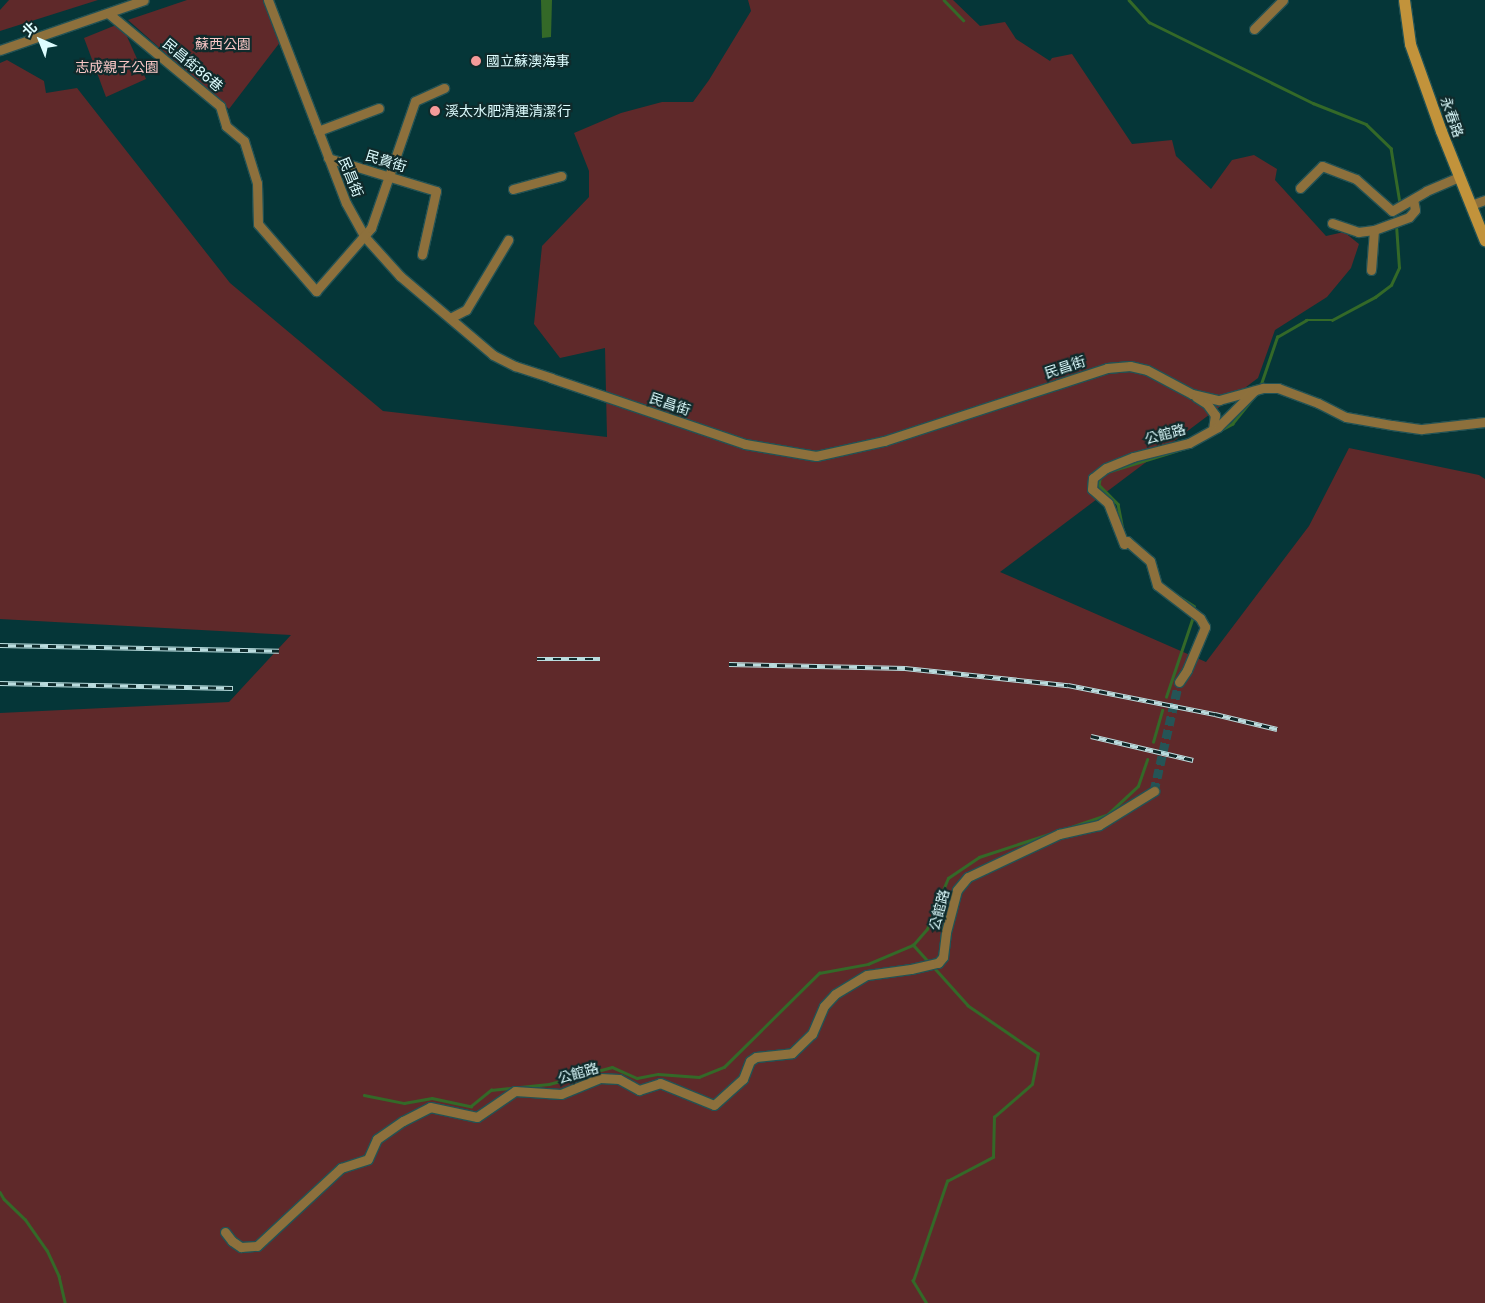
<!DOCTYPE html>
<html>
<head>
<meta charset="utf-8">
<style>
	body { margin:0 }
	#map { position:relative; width:1485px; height:1303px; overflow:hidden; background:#053638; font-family:"Golos Text","Noto Sans TC",sans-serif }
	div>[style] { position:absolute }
	.green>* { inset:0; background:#5f292a }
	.water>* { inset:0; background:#346928 }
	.stream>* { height:2.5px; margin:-1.25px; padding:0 1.25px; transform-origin:1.25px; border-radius:1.25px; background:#346928 }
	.street-tunnel>* { height:9px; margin-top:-4.5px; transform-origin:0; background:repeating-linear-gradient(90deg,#255456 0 9px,transparent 0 13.5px) }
	.roads { filter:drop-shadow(1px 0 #235254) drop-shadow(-1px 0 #235254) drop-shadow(0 1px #235254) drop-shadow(0 -1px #235254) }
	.street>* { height:9px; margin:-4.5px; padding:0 4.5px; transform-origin:4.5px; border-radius:4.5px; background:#8d703c }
	.secondary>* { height:11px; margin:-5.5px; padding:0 5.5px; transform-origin:5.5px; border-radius:5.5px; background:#c2933b }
	.rail>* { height:4.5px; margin-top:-2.25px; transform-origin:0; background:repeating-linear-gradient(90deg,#0f2a2b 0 8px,#badcde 0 16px); box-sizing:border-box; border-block:1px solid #badcde }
	.dots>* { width:14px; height:14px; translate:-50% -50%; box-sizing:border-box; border:2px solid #0f2a2b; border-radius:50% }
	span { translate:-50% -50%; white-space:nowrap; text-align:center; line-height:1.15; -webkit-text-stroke:4.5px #0f2a2b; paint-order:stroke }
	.park-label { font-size:14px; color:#f8c6c5 }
	.poi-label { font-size:14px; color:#ddfcfe }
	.left { translate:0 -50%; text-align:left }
	.street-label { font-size:14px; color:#ddfcfe }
	.north { position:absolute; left:15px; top:15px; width:50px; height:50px; -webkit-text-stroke:4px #0f2a2b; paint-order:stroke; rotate:316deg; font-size:14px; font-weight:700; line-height:20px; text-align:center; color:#ddfcfe }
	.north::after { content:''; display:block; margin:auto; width:18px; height:22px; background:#ddfcfe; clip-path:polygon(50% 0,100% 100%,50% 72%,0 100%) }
</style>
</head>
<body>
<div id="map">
	<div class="green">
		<div style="clip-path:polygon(9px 0,98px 0,0 31px,0 10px)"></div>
		<div style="clip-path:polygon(187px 0,265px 0,281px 41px,229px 109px,128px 20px)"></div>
		<div style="clip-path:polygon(748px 0,953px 0,980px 26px,1005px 22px,1016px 39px,1050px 61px,1052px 58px,1072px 54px,1132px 144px,1172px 140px,1176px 156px,1211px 189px,1232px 160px,1254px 155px,1277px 169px,1275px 180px,1326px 236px,1344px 232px,1359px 244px,1351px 268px,1327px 297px,1275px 330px,1258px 378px,1000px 572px,1206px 662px,1309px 526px,1349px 448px,1479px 475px,1485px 479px,1485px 1303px,0 1303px,0 713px,229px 702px,291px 635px,0 619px,0 63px,7px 60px,44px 81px,46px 93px,77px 88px,230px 283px,383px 411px,607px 437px,605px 348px,560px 358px,534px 324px,542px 246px,589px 197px,589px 171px,574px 133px,621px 113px,662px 102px,693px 102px,709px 80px,751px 11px)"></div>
		<div style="clip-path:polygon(121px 23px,146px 79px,106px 97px,84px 38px)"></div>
	</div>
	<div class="water">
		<div style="clip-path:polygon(541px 0,552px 0,551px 37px,542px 38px)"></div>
	</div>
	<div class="stream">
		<div style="left:944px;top:0;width:28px;rotate:46deg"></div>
		<div style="left:1129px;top:0;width:30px;rotate:48deg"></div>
		<div style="left:1149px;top:22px;width:183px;rotate:26.3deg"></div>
		<div style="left:1313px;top:103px;width:57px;rotate:21.6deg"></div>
		<div style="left:1366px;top:124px;width:35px;rotate:44deg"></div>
		<div style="left:1391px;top:148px;width:56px;rotate:80.7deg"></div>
		<div style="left:1261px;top:384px;width:50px;rotate:-71.2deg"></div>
		<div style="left:1277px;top:337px;width:34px;rotate:-30deg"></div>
		<div style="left:1306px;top:320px;width:26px"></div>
		<div style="left:1332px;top:320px;width:49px;rotate:-28.1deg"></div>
		<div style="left:1375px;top:297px;width:20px;rotate:-37deg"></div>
		<div style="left:1391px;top:285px;width:19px;rotate:-65deg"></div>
		<div style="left:1399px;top:268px;width:39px;rotate:-94deg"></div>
		<div style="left:1191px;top:446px;width:47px;rotate:-28.2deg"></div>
		<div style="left:1232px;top:424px;width:35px;rotate:-51deg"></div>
		<div style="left:1107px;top:472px;width:82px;rotate:-17.1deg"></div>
		<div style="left:1101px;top:475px;width:10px;rotate:101deg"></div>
		<div style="left:1099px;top:485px;width:27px;rotate:45deg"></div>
		<div style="left:1118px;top:504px;width:25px;rotate:79deg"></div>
		<div style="left:1174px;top:593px;width:24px;rotate:33deg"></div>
		<div style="left:1166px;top:697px;width:84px;rotate:-71.4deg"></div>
		<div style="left:1153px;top:742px;width:33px;rotate:-74deg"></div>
		<div style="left:1071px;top:827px;width:39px;rotate:-19deg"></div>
		<div style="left:1108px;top:814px;width:41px;rotate:-43deg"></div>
		<div style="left:1138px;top:786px;width:28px;rotate:-71deg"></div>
		<div style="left:929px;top:963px;width:24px;rotate:-132deg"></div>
		<div style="left:913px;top:945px;width:21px;rotate:-49deg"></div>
		<div style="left:927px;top:929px;width:55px;rotate:-67.6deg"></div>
		<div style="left:948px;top:878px;width:37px;rotate:-34deg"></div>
		<div style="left:979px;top:857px;width:74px;rotate:-18.2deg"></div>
		<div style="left:364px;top:1095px;width:41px;rotate:11.3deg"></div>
		<div style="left:404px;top:1103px;width:28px;rotate:-10deg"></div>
		<div style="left:432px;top:1098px;width:40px;rotate:12deg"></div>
		<div style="left:471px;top:1106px;width:26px;rotate:-39deg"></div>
		<div style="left:491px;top:1090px;width:58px;rotate:-5.9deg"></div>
		<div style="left:549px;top:1084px;width:65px;rotate:-15.1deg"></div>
		<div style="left:612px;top:1067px;width:27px;rotate:24deg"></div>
		<div style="left:637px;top:1078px;width:21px;rotate:-11deg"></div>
		<div style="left:658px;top:1074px;width:41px;rotate:4.2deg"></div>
		<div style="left:699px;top:1077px;width:27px;rotate:-22deg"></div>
		<div style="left:724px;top:1067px;width:134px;rotate:-44.7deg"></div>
		<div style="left:819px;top:973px;width:50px;rotate:-10.4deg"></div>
		<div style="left:868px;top:964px;width:49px;rotate:-22.9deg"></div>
		<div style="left:0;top:1192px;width:8px;rotate:60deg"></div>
		<div style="left:4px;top:1199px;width:29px;rotate:44deg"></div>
		<div style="left:25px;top:1219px;width:38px;rotate:55deg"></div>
		<div style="left:47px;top:1250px;width:29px;rotate:65deg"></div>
		<div style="left:59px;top:1276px;width:28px;rotate:77deg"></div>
		<div style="left:926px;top:1303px;width:26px;rotate:-121deg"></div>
		<div style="left:913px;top:1281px;width:106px;rotate:-71.2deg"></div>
		<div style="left:947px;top:1181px;width:52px;rotate:-27.6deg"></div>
		<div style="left:993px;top:1157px;width:40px;rotate:-88.6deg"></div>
		<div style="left:994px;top:1117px;width:50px;rotate:-41deg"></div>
		<div style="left:1032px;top:1084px;width:31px;rotate:-79deg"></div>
		<div style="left:1038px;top:1054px;width:85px;rotate:-145.6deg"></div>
		<div style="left:968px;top:1006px;width:52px;rotate:-131.9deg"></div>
	</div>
	<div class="street-tunnel">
		<div style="left:1154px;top:791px;width:112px;rotate:-77.1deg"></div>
	</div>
	<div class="roads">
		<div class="street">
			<div style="left:268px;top:0;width:217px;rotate:69deg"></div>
			<div style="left:346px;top:203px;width:38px;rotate:61deg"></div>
			<div style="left:364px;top:236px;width:54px;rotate:48deg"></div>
			<div style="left:400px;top:276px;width:122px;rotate:40.3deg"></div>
			<div style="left:493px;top:355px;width:25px;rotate:27deg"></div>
			<div style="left:515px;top:366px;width:38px;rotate:18deg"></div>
			<div style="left:551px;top:378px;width:205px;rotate:18.8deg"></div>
			<div style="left:745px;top:444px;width:72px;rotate:9.6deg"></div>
			<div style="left:816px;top:456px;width:70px;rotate:-12.4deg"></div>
			<div style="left:884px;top:441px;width:235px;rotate:-18.1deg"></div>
			<div style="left:1107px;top:368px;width:23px;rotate:-5deg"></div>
			<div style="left:1130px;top:366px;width:17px;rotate:13deg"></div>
			<div style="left:1147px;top:370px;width:51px;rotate:28.1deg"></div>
			<div style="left:1192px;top:394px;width:28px;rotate:13deg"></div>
			<div style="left:1219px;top:400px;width:46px;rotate:-15.3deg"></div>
			<div style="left:1263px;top:388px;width:15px"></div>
			<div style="left:1278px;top:388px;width:43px;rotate:20.6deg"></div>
			<div style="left:1318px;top:403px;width:31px;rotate:27deg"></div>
			<div style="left:1346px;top:417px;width:47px;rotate:9.9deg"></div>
			<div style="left:1392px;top:425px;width:30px;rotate:8deg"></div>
			<div style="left:1422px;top:429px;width:63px;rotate:-6.3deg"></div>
			<div style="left:108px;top:13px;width:146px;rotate:39.7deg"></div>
			<div style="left:220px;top:106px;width:21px;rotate:73deg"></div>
			<div style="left:226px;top:126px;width:23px;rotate:40deg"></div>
			<div style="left:244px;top:141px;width:44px;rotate:72.8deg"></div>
			<div style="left:257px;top:183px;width:41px;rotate:88.6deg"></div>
			<div style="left:258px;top:224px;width:89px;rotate:49.1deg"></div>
			<div style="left:316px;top:291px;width:84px;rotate:-48.9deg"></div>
			<div style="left:371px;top:228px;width:134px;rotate:-70.9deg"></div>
			<div style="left:415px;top:101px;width:32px;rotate:-24deg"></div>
			<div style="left:1254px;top:29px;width:41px;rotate:-45deg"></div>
			<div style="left:0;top:50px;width:152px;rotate:-19.1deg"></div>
			<div style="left:318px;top:131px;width:65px;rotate:-20.7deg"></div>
			<div style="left:328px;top:158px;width:113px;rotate:17deg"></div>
			<div style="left:436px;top:191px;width:65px;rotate:102.5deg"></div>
			<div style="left:1300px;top:188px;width:31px;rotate:-45deg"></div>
			<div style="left:1322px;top:166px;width:36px;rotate:21deg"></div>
			<div style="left:1356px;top:179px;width:48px;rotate:41.6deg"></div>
			<div style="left:1392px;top:211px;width:39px;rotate:-30deg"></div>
			<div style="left:1426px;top:191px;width:36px;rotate:-23deg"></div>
			<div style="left:513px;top:189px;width:50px;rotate:-15.2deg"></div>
			<div style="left:1471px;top:205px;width:15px;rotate:-20deg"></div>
			<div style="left:1332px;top:223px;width:28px;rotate:19deg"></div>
			<div style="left:1358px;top:232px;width:16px;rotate:-7deg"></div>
			<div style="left:1374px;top:230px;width:37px;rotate:-20deg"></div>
			<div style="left:1409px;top:217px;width:9px;rotate:-49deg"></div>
			<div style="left:1415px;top:210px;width:11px;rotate:-100deg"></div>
			<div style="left:1371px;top:270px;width:40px;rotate:-85.7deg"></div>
			<div style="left:450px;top:318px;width:18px;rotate:-27deg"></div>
			<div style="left:466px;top:310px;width:82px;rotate:-59deg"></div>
			<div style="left:1196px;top:397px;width:13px;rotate:32deg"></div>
			<div style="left:1207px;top:404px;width:14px;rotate:54deg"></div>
			<div style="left:1215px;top:415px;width:14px;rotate:98deg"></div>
			<div style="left:1179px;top:682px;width:14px;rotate:-56deg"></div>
			<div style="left:1187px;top:670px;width:47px;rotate:-67.3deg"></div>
			<div style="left:1205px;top:627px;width:10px;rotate:-119deg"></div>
			<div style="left:1200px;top:618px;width:54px;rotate:-142.5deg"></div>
			<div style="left:1157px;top:585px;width:25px;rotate:-106deg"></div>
			<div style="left:1150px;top:561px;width:30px;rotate:-139deg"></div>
			<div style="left:1127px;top:541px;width:4px;rotate:135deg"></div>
			<div style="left:1124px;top:544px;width:44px;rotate:-111.3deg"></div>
			<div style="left:1108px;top:503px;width:21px;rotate:-139deg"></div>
			<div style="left:1092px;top:489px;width:11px;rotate:-85deg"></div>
			<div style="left:1093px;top:478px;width:16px;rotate:-38deg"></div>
			<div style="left:1106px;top:468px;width:29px;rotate:-22deg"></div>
			<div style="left:1133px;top:457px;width:58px;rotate:-14deg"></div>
			<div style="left:1189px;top:443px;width:33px;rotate:-29deg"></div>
			<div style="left:1218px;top:427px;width:51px;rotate:-45deg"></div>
			<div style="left:225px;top:1232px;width:11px;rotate:52deg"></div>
			<div style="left:232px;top:1241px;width:11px;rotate:34deg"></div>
			<div style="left:241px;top:1247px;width:16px;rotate:-4deg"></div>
			<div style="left:257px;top:1246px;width:115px;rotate:-42.9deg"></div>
			<div style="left:341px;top:1168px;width:28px;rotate:-18deg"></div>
			<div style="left:368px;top:1159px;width:22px;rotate:-66deg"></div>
			<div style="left:377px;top:1139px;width:32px;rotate:-35deg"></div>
			<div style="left:403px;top:1121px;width:30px;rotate:-27deg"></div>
			<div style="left:430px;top:1107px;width:48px;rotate:12deg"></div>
			<div style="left:477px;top:1117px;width:46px;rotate:-34.4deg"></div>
			<div style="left:515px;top:1091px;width:46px;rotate:3.7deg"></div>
			<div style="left:561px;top:1094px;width:42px;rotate:-22.3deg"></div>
			<div style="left:600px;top:1078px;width:19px;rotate:3deg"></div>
			<div style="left:619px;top:1079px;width:23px;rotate:29deg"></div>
			<div style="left:639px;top:1090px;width:22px;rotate:-18deg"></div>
			<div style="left:660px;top:1083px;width:58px;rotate:22.2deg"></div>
			<div style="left:714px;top:1105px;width:39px;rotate:-42deg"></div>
			<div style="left:743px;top:1079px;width:19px;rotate:-69deg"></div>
			<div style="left:750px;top:1061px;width:7px;rotate:-34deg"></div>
			<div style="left:756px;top:1057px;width:36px;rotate:-6deg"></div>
			<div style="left:792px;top:1053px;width:28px;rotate:-44deg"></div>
			<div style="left:812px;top:1034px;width:30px;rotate:-67deg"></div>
			<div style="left:824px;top:1006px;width:16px;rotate:-47deg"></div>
			<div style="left:835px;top:994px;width:37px;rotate:-31deg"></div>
			<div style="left:867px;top:975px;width:44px;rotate:-7.8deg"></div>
			<div style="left:911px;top:969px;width:28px;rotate:-13deg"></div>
			<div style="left:938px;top:963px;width:8px;rotate:-50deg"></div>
			<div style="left:943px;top:957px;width:25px;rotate:-83deg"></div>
			<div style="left:946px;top:932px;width:43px;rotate:-75.3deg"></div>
			<div style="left:957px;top:890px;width:17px;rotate:-50deg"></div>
			<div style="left:968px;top:877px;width:101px;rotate:-25.3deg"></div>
			<div style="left:1059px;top:834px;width:41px;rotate:-12.7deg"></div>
			<div style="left:1099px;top:825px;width:65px;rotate:-31.7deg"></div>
		</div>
		<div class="secondary">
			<div style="left:1404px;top:0;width:44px;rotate:82.2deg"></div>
			<div style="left:1410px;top:44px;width:92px;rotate:70.4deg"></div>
			<div style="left:1441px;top:131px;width:118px;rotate:68.2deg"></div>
		</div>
	</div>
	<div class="rail">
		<div style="left:0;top:645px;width:279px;rotate:1.2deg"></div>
		<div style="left:537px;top:659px;width:63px"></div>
		<div style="left:729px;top:664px;width:176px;rotate:1.3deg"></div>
		<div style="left:905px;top:668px;width:164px;rotate:6deg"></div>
		<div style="left:1068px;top:685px;width:150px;rotate:11.2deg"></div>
		<div style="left:1215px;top:714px;width:64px;rotate:13.6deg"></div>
		<div style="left:0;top:683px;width:233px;rotate:1.2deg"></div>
		<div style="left:1091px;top:736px;width:105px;rotate:13.2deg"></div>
	</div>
	<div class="dots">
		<div style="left:476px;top:61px;background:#f59b9a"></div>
		<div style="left:435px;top:111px;background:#f59b9a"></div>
	</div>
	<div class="park-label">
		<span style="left:223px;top:44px">蘇西公園</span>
		<span style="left:117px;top:67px">志成親子公園</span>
	</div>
	<div class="poi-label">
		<span class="left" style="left:486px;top:61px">國立蘇澳海事</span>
		<span class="left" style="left:445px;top:111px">溪太水肥清運清潔行</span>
	</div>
	<div class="street-label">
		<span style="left:193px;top:65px;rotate:40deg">民昌街86巷</span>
		<span style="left:1452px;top:117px;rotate:70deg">永春路</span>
		<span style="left:386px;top:161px;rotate:17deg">民貴街</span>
		<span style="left:351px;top:177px;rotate:68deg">民昌街</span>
		<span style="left:1065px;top:367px;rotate:-18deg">民昌街</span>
		<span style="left:670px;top:404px;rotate:19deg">民昌街</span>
		<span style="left:1165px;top:434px;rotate:-15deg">公館路</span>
		<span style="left:939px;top:910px;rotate:-75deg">公館路</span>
		<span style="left:578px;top:1073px;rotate:-16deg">公館路</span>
	</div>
	<div class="north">北</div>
</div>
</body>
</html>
